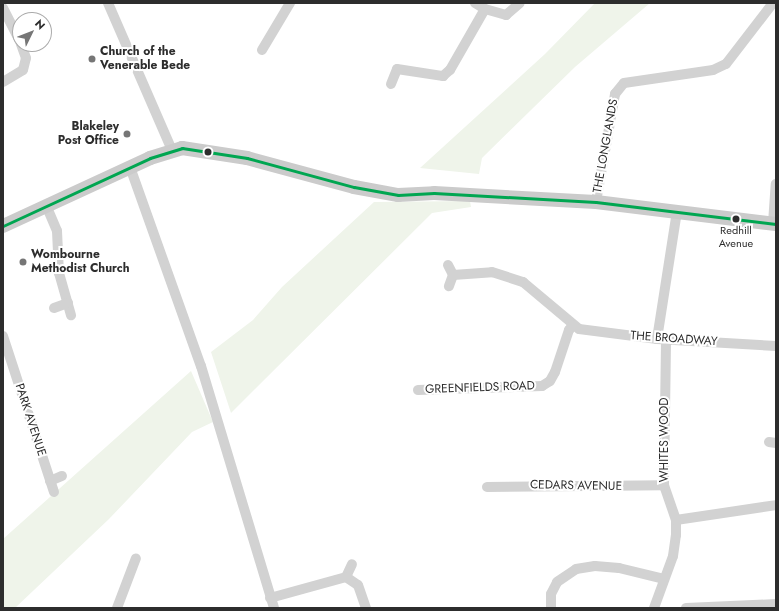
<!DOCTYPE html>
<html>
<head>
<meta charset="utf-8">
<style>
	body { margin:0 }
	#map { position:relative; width:779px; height:611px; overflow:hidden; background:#fff; font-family:Jost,sans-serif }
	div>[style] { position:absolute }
	.green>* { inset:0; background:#eff4ea }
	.street>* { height:10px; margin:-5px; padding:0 5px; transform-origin:5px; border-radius:5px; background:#d2d2d2 }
	.secondary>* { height:14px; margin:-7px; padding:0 7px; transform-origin:7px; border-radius:7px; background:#cbcbcb }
	.bus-1>* { height:3px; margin:-1.5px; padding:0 1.5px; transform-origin:1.5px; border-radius:1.5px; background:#00a651 }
	.dots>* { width:11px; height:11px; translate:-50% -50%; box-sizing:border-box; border:2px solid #fff; border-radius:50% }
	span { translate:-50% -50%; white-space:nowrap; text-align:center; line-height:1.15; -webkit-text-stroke:4px #fff; paint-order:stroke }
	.bus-label { font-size:11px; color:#2d2d2d }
	.poi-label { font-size:12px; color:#2d2d2d; font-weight:700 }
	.left { translate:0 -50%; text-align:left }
	.right { translate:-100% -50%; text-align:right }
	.street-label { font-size:12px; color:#2d2d2d }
	.frame { position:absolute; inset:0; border:4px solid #2d2d2d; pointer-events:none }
	.north { position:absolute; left:12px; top:12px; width:40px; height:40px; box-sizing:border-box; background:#fff; border:1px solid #ababab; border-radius:50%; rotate:47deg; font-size:11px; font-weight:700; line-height:16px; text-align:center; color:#2d2d2d }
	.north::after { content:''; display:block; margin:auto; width:14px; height:18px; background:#767676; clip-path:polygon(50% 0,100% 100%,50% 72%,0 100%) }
</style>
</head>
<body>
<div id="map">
	<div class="green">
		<div style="clip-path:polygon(595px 3px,650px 3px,575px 67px,482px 158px,479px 174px,420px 168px,545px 54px)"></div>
		<div style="clip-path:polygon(470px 201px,471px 207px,432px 213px,231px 413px,211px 352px,253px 320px,282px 287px,374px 202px)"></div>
		<div style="clip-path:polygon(191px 371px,213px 422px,192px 432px,109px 519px,15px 608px,3px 608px,3px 539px)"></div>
	</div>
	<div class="street">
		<div style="left:108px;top:3px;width:160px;rotate:66.5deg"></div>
		<div style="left:475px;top:3px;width:12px;rotate:31deg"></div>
		<div style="left:485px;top:9px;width:22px;rotate:16deg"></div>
		<div style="left:506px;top:15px;width:18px;rotate:-41deg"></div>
		<div style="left:3px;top:8px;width:38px;rotate:63deg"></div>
		<div style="left:262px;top:50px;width:55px;rotate:-59.2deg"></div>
		<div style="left:3px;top:82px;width:23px;rotate:-31deg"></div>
		<div style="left:23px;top:70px;width:12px;rotate:-76deg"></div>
		<div style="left:26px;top:58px;width:15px;rotate:-110deg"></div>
		<div style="left:391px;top:84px;width:16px;rotate:-68deg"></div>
		<div style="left:397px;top:69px;width:47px;rotate:8.7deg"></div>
		<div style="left:443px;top:76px;width:9px;rotate:-41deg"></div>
		<div style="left:450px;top:70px;width:70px;rotate:-60.2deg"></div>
		<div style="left:130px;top:167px;width:211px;rotate:70.4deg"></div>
		<div style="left:201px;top:366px;width:253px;rotate:73.2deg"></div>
		<div style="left:596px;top:202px;width:110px;rotate:-80deg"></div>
		<div style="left:615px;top:94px;width:14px;rotate:-51deg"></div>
		<div style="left:624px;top:83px;width:90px;rotate:-8.3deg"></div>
		<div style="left:713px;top:70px;width:14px;rotate:-25deg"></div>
		<div style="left:726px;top:64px;width:77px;rotate:-52.4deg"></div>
		<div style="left:46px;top:205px;width:28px;rotate:67deg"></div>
		<div style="left:57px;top:231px;width:42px;rotate:87.3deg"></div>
		<div style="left:59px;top:273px;width:44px;rotate:74.1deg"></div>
		<div style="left:773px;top:223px;width:39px;rotate:-86deg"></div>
		<div style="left:448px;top:265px;width:11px;rotate:63deg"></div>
		<div style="left:453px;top:275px;width:12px;rotate:110deg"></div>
		<div style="left:453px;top:275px;width:39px;rotate:-4deg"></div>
		<div style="left:492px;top:272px;width:33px;rotate:18deg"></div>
		<div style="left:523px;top:282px;width:73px;rotate:40deg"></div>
		<div style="left:579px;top:329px;width:79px;rotate:7.3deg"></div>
		<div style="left:657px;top:339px;width:119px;rotate:3.4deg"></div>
		<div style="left:54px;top:308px;width:15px;rotate:-20deg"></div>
		<div style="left:3px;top:336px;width:164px;rotate:71.9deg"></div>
		<div style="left:657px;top:339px;width:129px;rotate:-81.1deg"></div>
		<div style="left:418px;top:390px;width:124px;rotate:-1.8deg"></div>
		<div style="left:542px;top:386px;width:9px;rotate:-32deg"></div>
		<div style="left:550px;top:381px;width:10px;rotate:-61deg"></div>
		<div style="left:555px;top:372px;width:44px;rotate:-71.6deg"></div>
		<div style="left:569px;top:330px;width:6px;rotate:-51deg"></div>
		<div style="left:769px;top:442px;width:7px;rotate:8deg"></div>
		<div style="left:50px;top:481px;width:13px;rotate:-23deg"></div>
		<div style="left:487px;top:487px;width:177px;rotate:-0.6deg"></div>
		<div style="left:676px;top:520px;width:101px;rotate:-8.5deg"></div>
		<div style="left:346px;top:577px;width:14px;rotate:-65deg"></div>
		<div style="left:270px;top:598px;width:79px;rotate:-15.4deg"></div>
		<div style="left:346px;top:577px;width:14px;rotate:34deg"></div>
		<div style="left:358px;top:585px;width:24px;rotate:71deg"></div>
		<div style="left:117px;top:608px;width:53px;rotate:-69.2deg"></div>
		<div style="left:551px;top:608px;width:14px;rotate:-90deg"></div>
		<div style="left:551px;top:594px;width:13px;rotate:-63deg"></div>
		<div style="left:557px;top:582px;width:23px;rotate:-34deg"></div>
		<div style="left:576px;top:569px;width:19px;rotate:-9deg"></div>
		<div style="left:595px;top:566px;width:24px;rotate:5deg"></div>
		<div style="left:619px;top:568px;width:46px;rotate:13.7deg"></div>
		<div style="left:654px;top:608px;width:55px;rotate:-69.9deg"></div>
		<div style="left:673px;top:556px;width:21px;rotate:-82deg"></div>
		<div style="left:676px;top:535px;width:15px;rotate:-90deg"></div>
		<div style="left:676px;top:520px;width:37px;rotate:-109deg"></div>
		<div style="left:664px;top:485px;width:146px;rotate:-89.2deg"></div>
		<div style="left:686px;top:608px;width:90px;rotate:-2.5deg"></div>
	</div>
	<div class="secondary">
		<div style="left:3px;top:226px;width:162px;rotate:-24.8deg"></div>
		<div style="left:150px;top:158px;width:34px;rotate:-17deg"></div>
		<div style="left:182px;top:148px;width:66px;rotate:8.7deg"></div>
		<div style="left:247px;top:158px;width:111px;rotate:15.2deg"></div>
		<div style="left:354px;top:187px;width:45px;rotate:10.3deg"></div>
		<div style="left:398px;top:195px;width:36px;rotate:-3deg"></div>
		<div style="left:434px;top:193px;width:162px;rotate:3.2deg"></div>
		<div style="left:596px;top:202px;width:181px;rotate:7deg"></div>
	</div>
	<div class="bus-1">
		<div style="left:3px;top:226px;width:162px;rotate:-24.8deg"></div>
		<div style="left:150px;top:158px;width:34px;rotate:-17deg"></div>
		<div style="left:182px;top:148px;width:66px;rotate:8.7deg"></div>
		<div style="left:247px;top:158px;width:111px;rotate:15.2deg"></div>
		<div style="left:354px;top:187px;width:45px;rotate:10.3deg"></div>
		<div style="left:398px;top:195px;width:36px;rotate:-3deg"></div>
		<div style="left:434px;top:193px;width:162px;rotate:3.2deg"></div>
		<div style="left:596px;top:202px;width:181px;rotate:7deg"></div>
	</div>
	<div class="dots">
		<div style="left:92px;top:59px;background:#767676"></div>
		<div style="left:127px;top:134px;background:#767676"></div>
		<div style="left:208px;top:152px;background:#2d2d2d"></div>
		<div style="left:736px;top:219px;background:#2d2d2d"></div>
		<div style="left:23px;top:262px;background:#767676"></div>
	</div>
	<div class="bus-label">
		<span style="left:736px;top:237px">Redhill<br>Avenue</span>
	</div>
	<div class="poi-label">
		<span class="left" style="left:100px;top:59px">Church of the<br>Venerable Bede</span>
		<span class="right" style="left:119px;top:134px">Blakeley<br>Post Office</span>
		<span class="left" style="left:31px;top:262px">Wombourne<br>Methodist Church</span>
	</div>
	<div class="street-label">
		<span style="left:606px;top:146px;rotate:-80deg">THE LONGLANDS</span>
		<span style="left:674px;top:339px;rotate:4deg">THE BROADWAY</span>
		<span style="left:480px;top:388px;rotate:-2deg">GREENFIELDS ROAD</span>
		<span style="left:30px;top:420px;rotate:72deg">PARK AVENUE</span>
		<span style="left:665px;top:440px;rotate:-90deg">WHITES WOOD</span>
		<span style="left:576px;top:486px;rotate:1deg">CEDARS AVENUE</span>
	</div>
	<div class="frame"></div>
	<div class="north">N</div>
</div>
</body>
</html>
